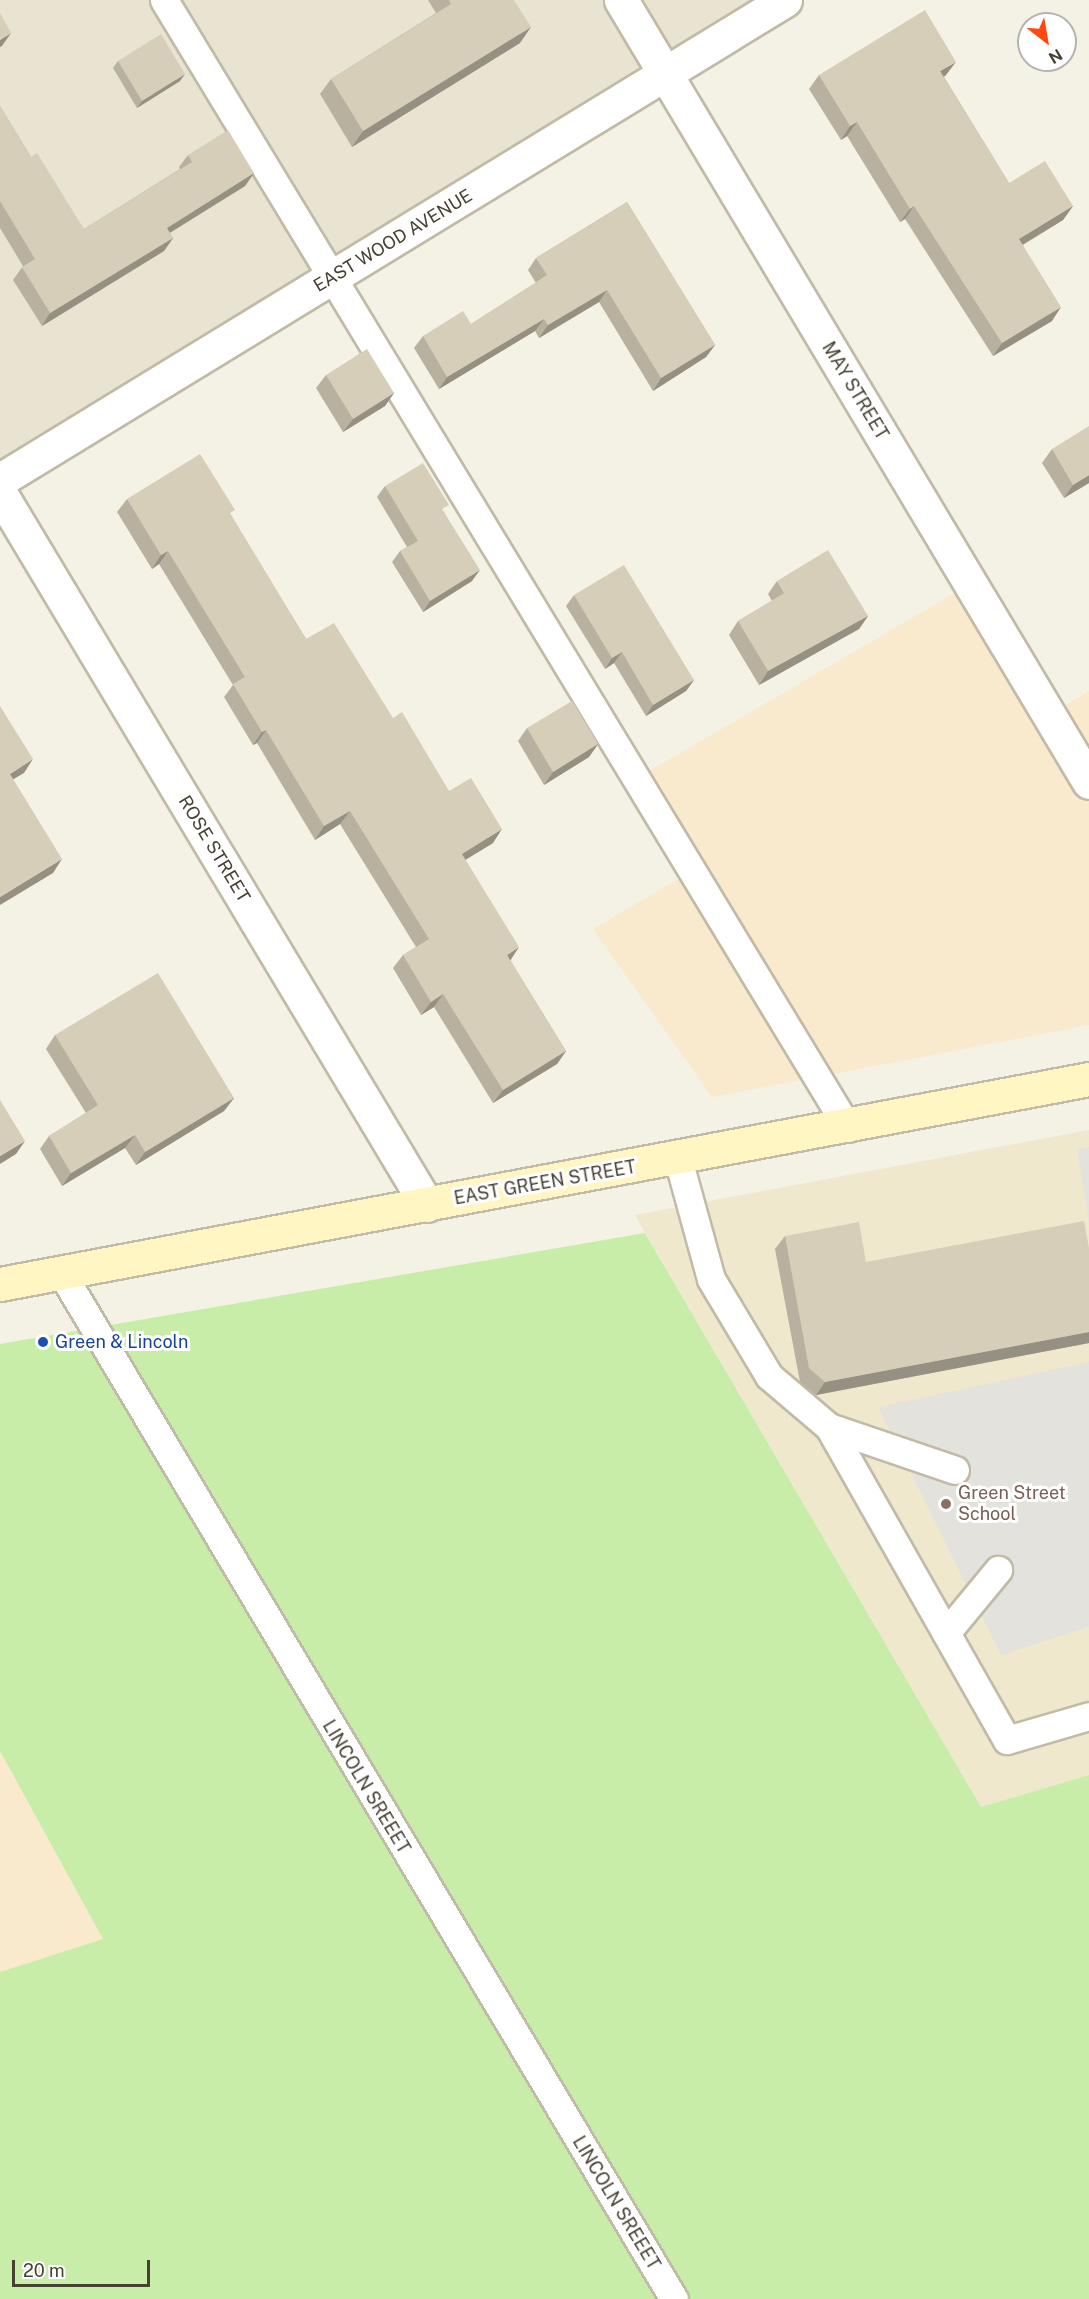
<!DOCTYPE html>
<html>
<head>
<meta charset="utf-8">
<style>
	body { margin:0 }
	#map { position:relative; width:1089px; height:2299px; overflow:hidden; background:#f4f1e5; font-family:"Public Sans",sans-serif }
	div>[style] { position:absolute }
	.residential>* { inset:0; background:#e9e4d2 }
	.commercial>* { inset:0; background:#f9eacd }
	.education>* { inset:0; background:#efe8cd }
	.green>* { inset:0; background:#c8eda9 }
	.parking>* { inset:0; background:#e4e2dd }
	.roads { filter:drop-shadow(2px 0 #c1baa6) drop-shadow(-2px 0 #c1baa6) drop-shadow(0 2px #c1baa6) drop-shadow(0 -2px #c1baa6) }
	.lane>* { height:27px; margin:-13.5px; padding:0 13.5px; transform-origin:13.5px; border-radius:13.5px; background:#fff }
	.street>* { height:33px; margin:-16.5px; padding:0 16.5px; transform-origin:16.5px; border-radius:16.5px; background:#fff }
	.secondary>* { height:33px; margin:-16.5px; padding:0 16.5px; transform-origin:16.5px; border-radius:16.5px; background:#fff6c4 }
	.wall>* { inset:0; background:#b9b19f }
	.shaded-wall>* { inset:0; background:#969082 }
	.building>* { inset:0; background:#d7ceb9 }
	.dots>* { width:16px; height:16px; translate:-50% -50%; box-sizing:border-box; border:3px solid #fff; border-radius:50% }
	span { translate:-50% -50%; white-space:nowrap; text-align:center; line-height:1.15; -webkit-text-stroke:6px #fff; paint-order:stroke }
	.street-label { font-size:18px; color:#474134 }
	.transit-label { font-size:18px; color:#164399 }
	.left { translate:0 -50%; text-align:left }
	.education-label { font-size:18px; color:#785e54 }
	.north { position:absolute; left:1017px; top:12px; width:60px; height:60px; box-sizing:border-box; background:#fff; border:2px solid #b5b3ae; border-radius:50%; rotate:149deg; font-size:16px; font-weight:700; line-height:24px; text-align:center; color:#474134 }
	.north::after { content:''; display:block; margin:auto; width:21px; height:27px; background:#ff4911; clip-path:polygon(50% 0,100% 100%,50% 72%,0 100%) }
	.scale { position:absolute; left:12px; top:2260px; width:138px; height:27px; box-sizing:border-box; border:3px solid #474134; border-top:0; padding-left:8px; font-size:18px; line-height:21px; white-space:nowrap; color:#474134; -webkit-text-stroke:4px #fff; paint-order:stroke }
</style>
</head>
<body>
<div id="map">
	<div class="residential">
		<div style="clip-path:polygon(0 0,762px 0,0 466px)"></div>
	</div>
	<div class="commercial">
		<div style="clip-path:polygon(977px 580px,1054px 712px,1089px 691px,1089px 1025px,712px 1097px,593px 929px,697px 868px,641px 776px)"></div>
		<div style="clip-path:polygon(0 1751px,104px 1939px,0 1972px)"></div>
	</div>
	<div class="education">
		<div style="clip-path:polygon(1089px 1130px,1089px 1775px,981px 1807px,635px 1215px)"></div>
	</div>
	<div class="green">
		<div style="clip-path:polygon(645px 1233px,981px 1807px,1089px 1775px,1089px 2299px,0 2299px,0 1972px,103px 1939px,0 1751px,0 1344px)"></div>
	</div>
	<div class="parking">
		<div style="clip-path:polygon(1089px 1147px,1089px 1222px,1077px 1149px)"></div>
		<div style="clip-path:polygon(1089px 1362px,1089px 1627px,1001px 1655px,878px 1407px)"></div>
	</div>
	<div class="roads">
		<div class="lane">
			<div style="left:164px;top:0;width:1319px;rotate:58.77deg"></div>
			<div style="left:678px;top:1159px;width:124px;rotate:74.6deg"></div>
			<div style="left:711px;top:1279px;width:113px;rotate:59.1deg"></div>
			<div style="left:769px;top:1376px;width:79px;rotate:40.4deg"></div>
			<div style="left:829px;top:1427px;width:133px;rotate:18.8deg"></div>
			<div style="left:61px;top:1272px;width:1196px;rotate:59.17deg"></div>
			<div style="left:829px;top:1427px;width:360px;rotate:60.4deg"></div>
			<div style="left:1007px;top:1740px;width:85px;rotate:-16.3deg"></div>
			<div style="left:946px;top:1633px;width:82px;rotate:-50.5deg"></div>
		</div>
		<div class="street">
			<div style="left:621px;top:0;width:911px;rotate:59.1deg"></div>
			<div style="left:0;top:480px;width:920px;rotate:-31.44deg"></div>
			<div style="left:0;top:493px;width:830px;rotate:59.05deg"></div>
		</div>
		<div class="secondary">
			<div style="left:0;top:1284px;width:1108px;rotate:-10.66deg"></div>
		</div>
	</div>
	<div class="wall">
		<div style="clip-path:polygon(428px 0,514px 0,520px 43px,352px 147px,320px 94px,331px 79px,436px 13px)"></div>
		<div style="clip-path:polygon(118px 61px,180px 81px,137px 108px,113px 68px)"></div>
		<div style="clip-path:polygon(819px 75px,946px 75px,944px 77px,1009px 183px,1073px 206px,1063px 220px,1023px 245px,1052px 321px,993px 356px,905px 219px,900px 222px,847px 136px,841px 140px,809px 89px)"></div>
		<div style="clip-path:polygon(0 106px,31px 157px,84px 229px,180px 169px,179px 167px,188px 155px,254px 173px,245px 186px,170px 233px,173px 238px,164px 251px,42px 326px,13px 280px,23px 266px,0 228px)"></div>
		<div style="clip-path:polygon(627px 202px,715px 345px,706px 357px,653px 391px,599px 302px,539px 338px,535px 331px,439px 389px,414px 348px,423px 336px,471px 324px,536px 283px,528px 270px,536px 258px)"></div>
		<div style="clip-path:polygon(326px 375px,394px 393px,385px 406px,343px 432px,316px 388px)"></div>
		<div style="clip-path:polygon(1052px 449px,1089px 483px,1064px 498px,1042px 463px)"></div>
		<div style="clip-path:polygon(385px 486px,444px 512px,472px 581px,423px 612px,392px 562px,400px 551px,407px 547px,377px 497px)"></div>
		<div style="clip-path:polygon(127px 499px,231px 516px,306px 639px,393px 718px,449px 791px,493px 843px,465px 860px,510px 960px,566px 1051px,557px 1064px,493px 1103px,434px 1007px,421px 1015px,393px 968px,403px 955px,416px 947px,340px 824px,315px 840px,257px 743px,253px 745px,224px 697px,233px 685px,159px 564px,152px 569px,117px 512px)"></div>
		<div style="clip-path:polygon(777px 581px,868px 616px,859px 629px,759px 685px,729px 635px,738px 621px,772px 601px,768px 594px)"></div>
		<div style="clip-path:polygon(574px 595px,694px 680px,686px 691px,646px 716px,614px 663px,605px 669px,566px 606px)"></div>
		<div style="clip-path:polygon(527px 728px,598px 744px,589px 757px,544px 785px,518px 741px)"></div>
		<div style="clip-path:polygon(55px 1035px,234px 1098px,224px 1111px,136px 1165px,125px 1148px,62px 1186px,40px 1149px,49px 1136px,86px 1113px,46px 1049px)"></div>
		<div style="clip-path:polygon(785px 1236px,866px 1262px,1089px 1248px,1089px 1343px,816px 1395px,800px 1382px,775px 1249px)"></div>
	</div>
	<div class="shaded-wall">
		<div style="clip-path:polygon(531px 27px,520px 43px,352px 147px,363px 131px)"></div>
		<div style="clip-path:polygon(11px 33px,2px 46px,0 47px,0 40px)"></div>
		<div style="clip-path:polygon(956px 62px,946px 75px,931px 85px,940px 71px)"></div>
		<div style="clip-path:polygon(185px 74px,180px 81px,137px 108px,142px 101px)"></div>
		<div style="clip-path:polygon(857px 122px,847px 136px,841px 140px,850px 126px)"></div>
		<div style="clip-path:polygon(254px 173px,245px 186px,158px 240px,167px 228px)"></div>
		<div style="clip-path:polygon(914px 206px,905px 219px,900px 222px,910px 209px)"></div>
		<div style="clip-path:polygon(1073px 206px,1063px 220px,1010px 252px,1019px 239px)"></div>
		<div style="clip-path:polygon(173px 238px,164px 251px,42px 326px,50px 313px)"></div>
		<div style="clip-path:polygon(607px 290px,599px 302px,539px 338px,548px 325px)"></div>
		<div style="clip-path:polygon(1061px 307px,1052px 321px,993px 356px,1002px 343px)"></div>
		<div style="clip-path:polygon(544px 319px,535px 331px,439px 389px,447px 377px)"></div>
		<div style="clip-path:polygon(715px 345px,706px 357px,653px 391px,661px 378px)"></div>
		<div style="clip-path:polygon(394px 393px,385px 406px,343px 432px,353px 419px)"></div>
		<div style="clip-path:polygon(1089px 475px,1089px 483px,1064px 498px,1073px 485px)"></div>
		<div style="clip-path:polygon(168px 551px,159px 564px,152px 569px,161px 555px)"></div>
		<div style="clip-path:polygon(480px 570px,472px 581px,423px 612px,430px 601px)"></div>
		<div style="clip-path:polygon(868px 616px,859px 629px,759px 685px,768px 671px)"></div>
		<div style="clip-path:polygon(622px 652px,614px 663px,605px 669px,612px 658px)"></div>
		<div style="clip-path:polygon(694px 680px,686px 691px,646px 716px,653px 705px)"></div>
		<div style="clip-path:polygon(266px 730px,257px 743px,253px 745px,262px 732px)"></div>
		<div style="clip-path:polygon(598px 744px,589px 757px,544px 785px,553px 772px)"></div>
		<div style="clip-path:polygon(33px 759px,24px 773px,0 787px,10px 774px)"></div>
		<div style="clip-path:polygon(350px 811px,340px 824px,315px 840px,324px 826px)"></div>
		<div style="clip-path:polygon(502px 829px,493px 843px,452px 868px,462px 854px)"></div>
		<div style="clip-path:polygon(62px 859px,53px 873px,0 905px,0 897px)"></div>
		<div style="clip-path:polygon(519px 947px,510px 961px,507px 955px)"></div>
		<div style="clip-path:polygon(443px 994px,434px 1007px,421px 1015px,431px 1002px)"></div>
		<div style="clip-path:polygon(566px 1051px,557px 1064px,493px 1103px,503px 1090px)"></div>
		<div style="clip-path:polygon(234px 1098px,224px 1111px,136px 1165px,145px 1152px)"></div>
		<div style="clip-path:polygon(135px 1135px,125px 1148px,62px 1186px,71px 1173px)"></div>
		<div style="clip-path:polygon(25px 1141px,16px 1154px,0 1164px,0 1156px)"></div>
		<div style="clip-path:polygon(1089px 1332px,1089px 1343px,816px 1395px,825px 1382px)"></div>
	</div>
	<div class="building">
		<div style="clip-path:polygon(449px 0,514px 0,531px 27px,363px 131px,331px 79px,451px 4px)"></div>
		<div style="clip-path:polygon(925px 10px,956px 62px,940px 71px,1009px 183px,1045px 161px,1073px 206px,1019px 239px,1061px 307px,1002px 343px,914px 206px,910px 209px,857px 122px,850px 126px,819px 75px)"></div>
		<div style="clip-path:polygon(0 13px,11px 33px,0 40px)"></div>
		<div style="clip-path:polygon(161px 34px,185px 74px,142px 101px,118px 61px)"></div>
		<div style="clip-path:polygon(0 106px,31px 157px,37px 153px,84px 229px,192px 162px,188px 155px,228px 130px,254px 173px,167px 228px,173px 238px,50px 313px,22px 267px,35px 259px,0 201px)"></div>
		<div style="clip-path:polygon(627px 202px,715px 345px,661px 378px,607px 290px,548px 325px,544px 319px,447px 377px,423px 336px,463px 311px,471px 324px,547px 275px,536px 258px)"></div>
		<div style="clip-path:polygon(367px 349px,394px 393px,353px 419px,326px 375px)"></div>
		<div style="clip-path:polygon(1089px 426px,1089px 475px,1073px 485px,1052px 449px)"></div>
		<div style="clip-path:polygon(200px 454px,235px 510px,230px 513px,306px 639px,334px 623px,393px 718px,402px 712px,449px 791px,471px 778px,502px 829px,462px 854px,519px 947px,507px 955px,566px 1051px,503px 1090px,443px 994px,431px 1002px,403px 955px,429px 939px,350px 811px,324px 826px,266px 730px,262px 732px,233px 684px,245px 677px,168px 551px,161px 555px,127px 499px)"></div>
		<div style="clip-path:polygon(423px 463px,449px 505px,442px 509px,480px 570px,430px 601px,400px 551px,418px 541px,385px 486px)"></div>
		<div style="clip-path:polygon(828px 550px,868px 616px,768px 671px,738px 621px,784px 593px,777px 581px)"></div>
		<div style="clip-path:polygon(624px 565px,694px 680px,653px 705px,622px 652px,612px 658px,574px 595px)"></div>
		<div style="clip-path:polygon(572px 701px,598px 744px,553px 772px,527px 728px)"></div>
		<div style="clip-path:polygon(0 706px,33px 759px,10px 774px,62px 859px,0 897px)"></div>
		<div style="clip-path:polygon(158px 973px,234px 1098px,145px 1152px,135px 1135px,71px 1173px,49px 1136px,98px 1105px,55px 1035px)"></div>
		<div style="clip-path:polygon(0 1100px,25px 1141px,0 1156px)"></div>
		<div style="clip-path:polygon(1084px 1221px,1089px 1248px,1089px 1332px,825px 1382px,809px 1368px,785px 1236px,859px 1222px,866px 1262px)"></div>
	</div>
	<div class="dots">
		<div style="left:43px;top:1342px;background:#1a4fb4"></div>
		<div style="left:946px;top:1504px;background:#8d6e63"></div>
	</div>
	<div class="street-label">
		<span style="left:393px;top:241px;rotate:-31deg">EAST WOOD AVENUE</span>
		<span style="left:855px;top:391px;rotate:59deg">MAY STREET</span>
		<span style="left:214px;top:849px;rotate:59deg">ROSE STREET</span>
		<span style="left:545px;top:1183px;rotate:-10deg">EAST GREEN STREET</span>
		<span style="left:366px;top:1787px;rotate:59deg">LINCOLN SREEET</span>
		<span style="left:616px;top:2203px;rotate:59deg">LINCOLN SREEET</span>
	</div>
	<div class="transit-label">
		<span class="left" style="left:55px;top:1342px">Green &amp; Lincoln</span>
	</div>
	<div class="education-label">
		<span class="left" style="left:958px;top:1504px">Green Street<br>School</span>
	</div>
	<div class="north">N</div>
	<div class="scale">20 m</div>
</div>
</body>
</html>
